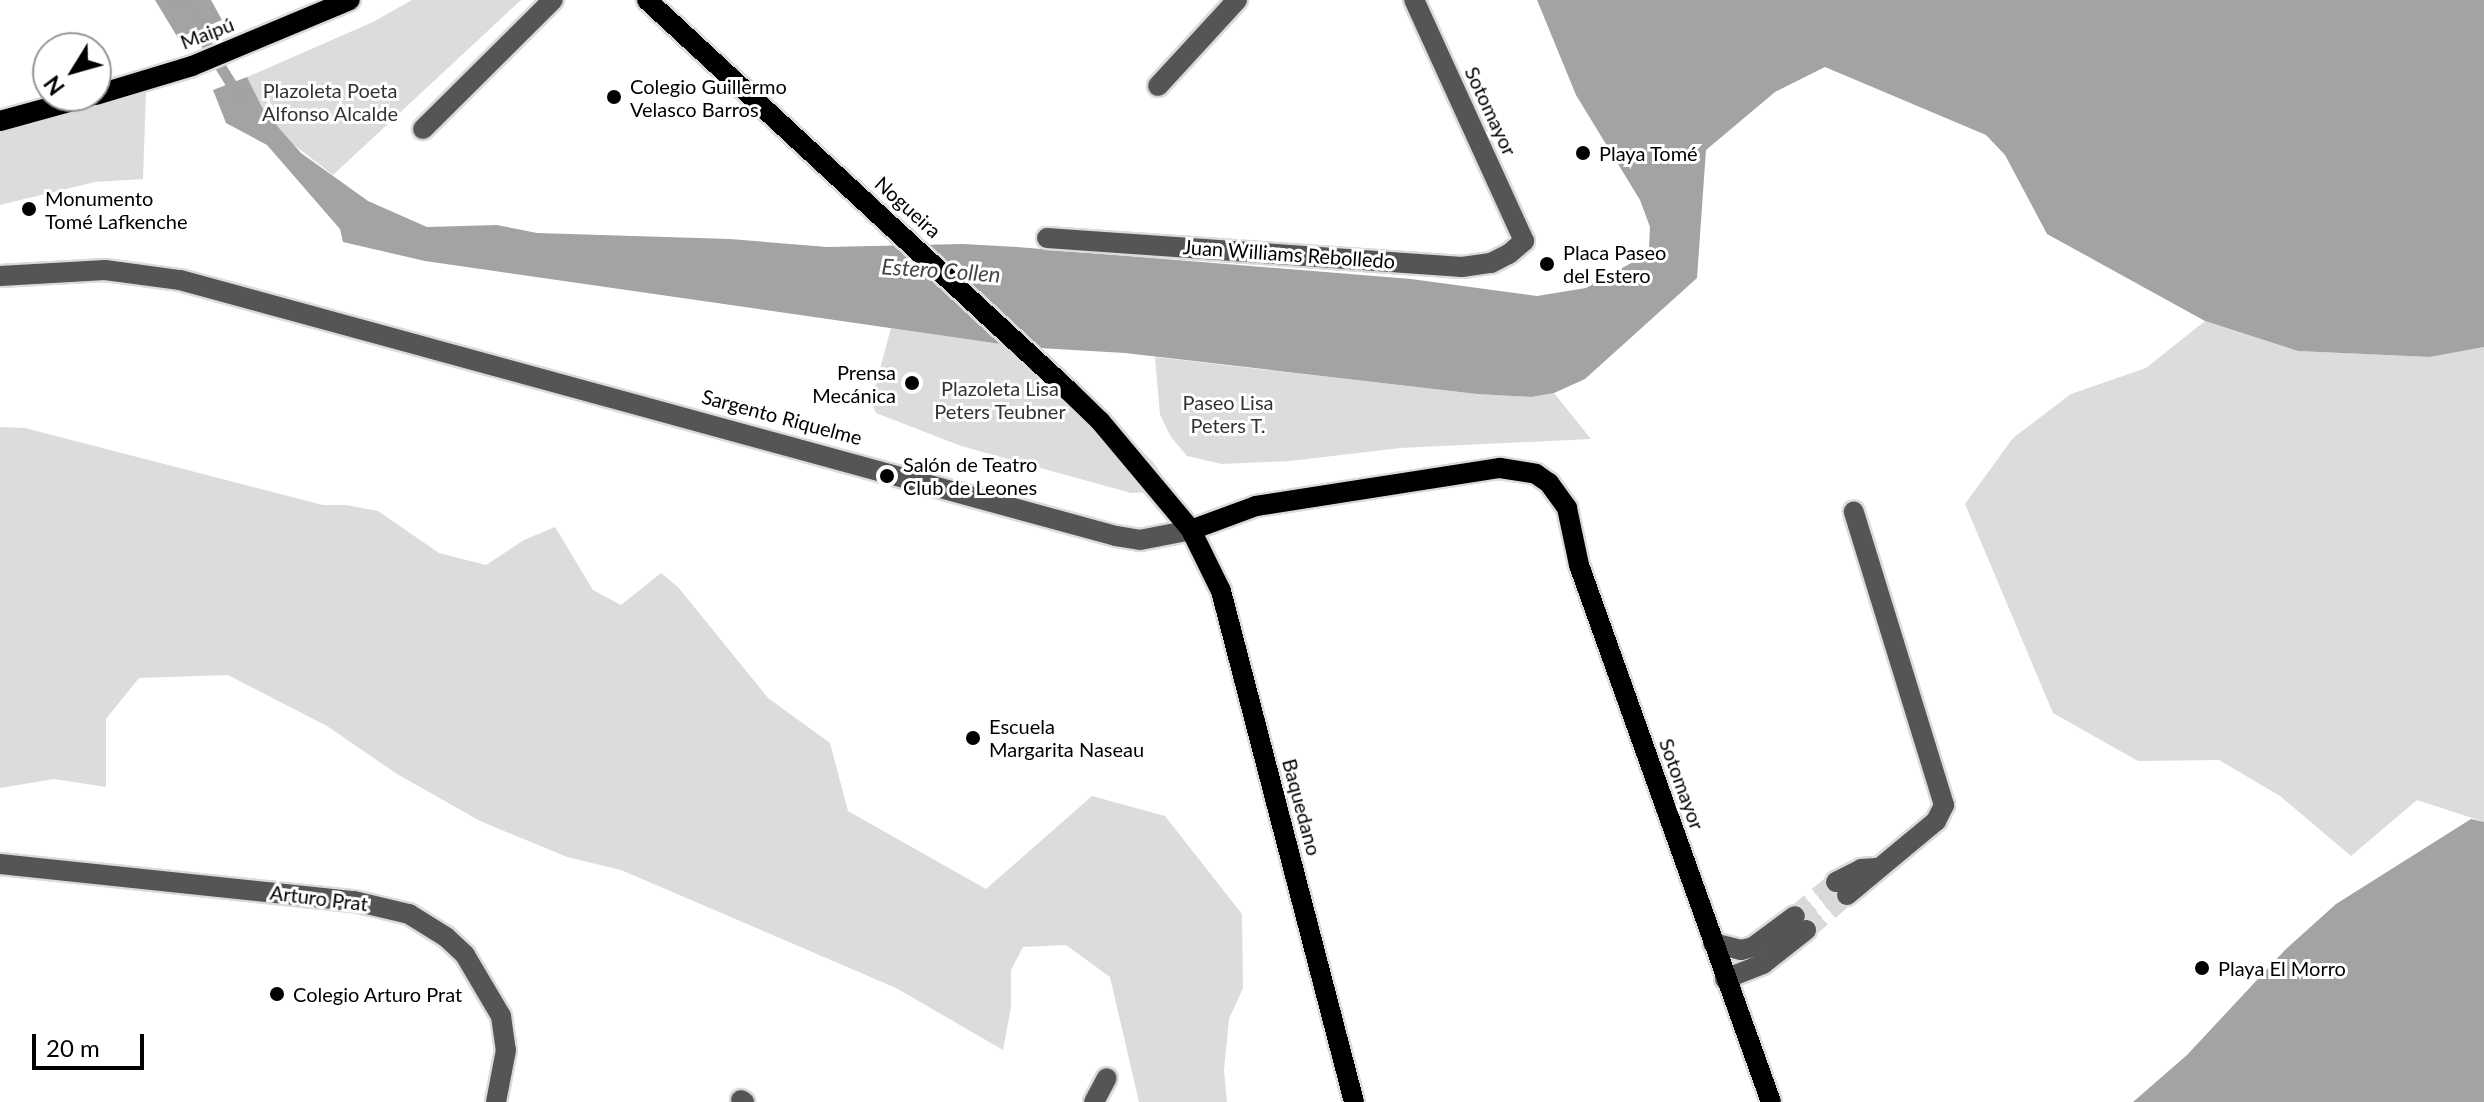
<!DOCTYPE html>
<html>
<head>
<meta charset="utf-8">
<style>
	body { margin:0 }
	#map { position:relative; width:2484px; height:1102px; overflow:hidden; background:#fff; font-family:Lato,sans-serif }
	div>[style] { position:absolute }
	.green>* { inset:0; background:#dcdcdc }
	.water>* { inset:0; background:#a3a3a3 }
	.stream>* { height:11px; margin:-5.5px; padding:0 5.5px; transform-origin:5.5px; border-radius:5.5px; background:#a3a3a3 }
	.minor-tunnel>* { height:20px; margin-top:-10px; transform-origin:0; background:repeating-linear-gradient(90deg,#d9d9d9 0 20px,transparent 0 30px) }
	.roads { filter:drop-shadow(2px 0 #dbdbdb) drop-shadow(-2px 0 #dbdbdb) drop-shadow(0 2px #dbdbdb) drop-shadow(0 -2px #dbdbdb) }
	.minor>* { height:20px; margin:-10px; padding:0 10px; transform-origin:10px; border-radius:10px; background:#555 }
	.major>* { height:20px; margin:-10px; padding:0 10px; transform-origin:10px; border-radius:10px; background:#000 }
	.dots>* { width:22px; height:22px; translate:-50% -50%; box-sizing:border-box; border:4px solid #fff; border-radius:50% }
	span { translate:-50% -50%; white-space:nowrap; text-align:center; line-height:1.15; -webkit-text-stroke:6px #fff; paint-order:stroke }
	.street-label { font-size:20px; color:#000 }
	.poi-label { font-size:20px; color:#000 }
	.left { translate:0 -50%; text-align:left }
	.right { translate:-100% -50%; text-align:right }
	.park-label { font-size:20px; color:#333 }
	.water-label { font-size:22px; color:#444; font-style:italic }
	.north { position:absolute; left:32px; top:32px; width:80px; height:80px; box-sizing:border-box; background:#fff; border:2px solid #999; border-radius:50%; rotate:233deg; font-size:22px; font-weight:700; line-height:32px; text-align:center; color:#000 }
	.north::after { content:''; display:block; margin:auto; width:28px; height:36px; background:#000; clip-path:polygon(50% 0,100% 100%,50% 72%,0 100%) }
	.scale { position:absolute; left:32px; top:1034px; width:112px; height:36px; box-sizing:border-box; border:4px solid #000; border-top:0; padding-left:10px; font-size:24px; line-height:28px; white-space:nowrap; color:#000; -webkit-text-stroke:6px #fff; paint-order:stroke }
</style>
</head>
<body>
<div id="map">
	<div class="green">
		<div style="clip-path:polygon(412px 0,521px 0,333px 175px,285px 138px,264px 111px,247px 77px,373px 22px)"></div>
		<div style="clip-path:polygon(146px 92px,143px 179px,95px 182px,0 205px,0 133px)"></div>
		<div style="clip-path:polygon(2205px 321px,2298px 351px,2430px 357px,2484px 347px,2484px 822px,2417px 800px,2351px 856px,2280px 796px,2219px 760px,2138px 761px,2053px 713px,1965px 504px,2013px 438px,2071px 394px,2146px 368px)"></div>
		<div style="clip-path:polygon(891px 328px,1022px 347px,1070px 381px,1130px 439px,1154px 463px,1161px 474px,1159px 484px,1152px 492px,1131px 493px,961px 446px,876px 413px,871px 402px)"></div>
		<div style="clip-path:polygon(1155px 357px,1477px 394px,1531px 397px,1554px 393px,1591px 439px,1400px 448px,1290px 461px,1222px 464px,1187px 456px,1171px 437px,1160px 415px)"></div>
		<div style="clip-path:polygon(0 427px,25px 428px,323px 505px,346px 505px,378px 511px,439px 553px,486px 565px,524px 540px,555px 527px,593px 590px,621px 605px,661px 573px,678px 587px,768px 698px,830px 743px,848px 811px,986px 889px,1092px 796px,1165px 816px,1242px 914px,1243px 988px,1229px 1019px,1224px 1070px,1227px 1102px,1139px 1102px,1110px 977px,1066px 945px,1023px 947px,1011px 970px,1011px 1007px,1003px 1050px,896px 988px,621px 870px,567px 857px,480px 821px,397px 774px,327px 726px,228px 675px,139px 678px,106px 719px,106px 787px,54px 779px,0 788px)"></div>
	</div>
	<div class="water">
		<div style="clip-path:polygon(155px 0,211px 0,222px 20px,178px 38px)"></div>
		<div style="clip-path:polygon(1537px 0,2484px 0,2484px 347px,2430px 357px,2298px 351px,2205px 321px,2047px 234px,2005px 155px,1986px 135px,1825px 67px,1775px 92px,1706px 150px,1697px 278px,1585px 379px,1554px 393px,1531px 397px,1477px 394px,1125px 353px,1022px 347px,425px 261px,343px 242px,340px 229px,267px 145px,226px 123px,213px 90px,247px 77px,264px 111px,301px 153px,368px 201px,427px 227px,497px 225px,537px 233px,730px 239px,827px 247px,963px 244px,1017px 247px,1411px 279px,1537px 296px,1586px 288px,1633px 262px,1649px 248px,1650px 227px,1640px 200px,1576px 95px)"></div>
		<div style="clip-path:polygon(2471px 819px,2484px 822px,2484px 1102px,2133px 1102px,2187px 1055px,2285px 950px,2336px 904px)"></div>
	</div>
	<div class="stream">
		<div style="left:179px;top:0;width:112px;rotate:58.2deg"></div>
	</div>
	<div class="minor-tunnel">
		<div style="left:1795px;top:916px;width:53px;rotate:-39.7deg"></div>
		<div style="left:1806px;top:930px;width:54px;rotate:-40.5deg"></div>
	</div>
	<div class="roads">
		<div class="minor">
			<div style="left:1158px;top:86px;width:117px;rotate:-47.4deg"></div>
			<div style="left:423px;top:129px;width:183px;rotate:-44.8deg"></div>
			<div style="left:1047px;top:238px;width:416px;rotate:4deg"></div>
			<div style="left:1462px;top:267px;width:29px;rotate:-8deg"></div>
			<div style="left:1491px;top:263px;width:20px;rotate:-27deg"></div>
			<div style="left:1509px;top:254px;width:20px;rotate:-41deg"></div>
			<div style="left:1524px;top:241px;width:265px;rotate:-114.5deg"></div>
			<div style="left:0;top:276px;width:105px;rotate:-3.3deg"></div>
			<div style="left:105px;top:270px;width:76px;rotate:7.6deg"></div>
			<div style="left:180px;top:280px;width:970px;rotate:15.3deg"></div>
			<div style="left:1116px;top:536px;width:24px;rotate:9deg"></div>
			<div style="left:1140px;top:540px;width:52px;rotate:-11.1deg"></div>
			<div style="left:0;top:864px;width:356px;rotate:6deg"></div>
			<div style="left:354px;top:901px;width:57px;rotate:13.3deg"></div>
			<div style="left:409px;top:914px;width:44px;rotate:31.9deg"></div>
			<div style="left:446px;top:937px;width:26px;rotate:43deg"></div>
			<div style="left:465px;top:955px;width:71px;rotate:59.5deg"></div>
			<div style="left:501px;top:1016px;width:34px;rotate:82deg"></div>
			<div style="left:506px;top:1050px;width:53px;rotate:100.9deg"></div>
			<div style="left:1836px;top:882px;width:28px;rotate:-27deg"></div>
			<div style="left:1861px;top:869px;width:15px;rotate:-4deg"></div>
			<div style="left:1847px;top:895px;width:116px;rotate:-39.7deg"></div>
			<div style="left:1936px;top:821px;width:18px;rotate:-63deg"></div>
			<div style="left:1944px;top:805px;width:307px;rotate:-107.1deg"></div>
			<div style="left:1713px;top:943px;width:29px;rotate:14deg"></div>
			<div style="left:1741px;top:950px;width:12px;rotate:-14deg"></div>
			<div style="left:1753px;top:947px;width:52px;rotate:-36.4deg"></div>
			<div style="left:1725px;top:979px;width:41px;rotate:-21.5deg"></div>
			<div style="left:1763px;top:964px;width:55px;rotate:-38.3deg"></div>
			<div style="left:741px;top:1100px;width:4px;rotate:34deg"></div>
			<div style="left:1094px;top:1102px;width:27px;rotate:-62deg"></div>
		</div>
		<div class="major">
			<div style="left:647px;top:0;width:574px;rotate:42.81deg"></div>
			<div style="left:1068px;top:390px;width:45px;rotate:44.1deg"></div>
			<div style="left:1100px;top:421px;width:142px;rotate:50.1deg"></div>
			<div style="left:1191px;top:530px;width:68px;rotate:63.8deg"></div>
			<div style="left:1221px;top:591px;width:528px;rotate:75.41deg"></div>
			<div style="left:96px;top:95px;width:100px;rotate:-16.8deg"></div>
			<div style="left:192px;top:66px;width:171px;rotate:-22.7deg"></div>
			<div style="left:0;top:121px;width:94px;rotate:-15.4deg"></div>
			<div style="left:1191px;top:530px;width:69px;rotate:-20.3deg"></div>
			<div style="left:1256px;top:506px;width:247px;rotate:-8.9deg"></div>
			<div style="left:1500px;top:468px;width:36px;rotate:9deg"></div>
			<div style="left:1536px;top:474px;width:16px;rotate:35deg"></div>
			<div style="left:1549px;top:483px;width:31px;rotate:54deg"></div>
			<div style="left:1567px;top:508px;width:58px;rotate:78.1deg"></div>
			<div style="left:1579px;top:565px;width:570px;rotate:70.33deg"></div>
		</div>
	</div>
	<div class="dots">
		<div style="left:614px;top:97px;background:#000"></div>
		<div style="left:1583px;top:153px;background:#000"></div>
		<div style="left:29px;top:209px;background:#000"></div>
		<div style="left:1547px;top:264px;background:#000"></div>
		<div style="left:912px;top:383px;background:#000"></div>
		<div style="left:887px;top:476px;background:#000"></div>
		<div style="left:973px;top:738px;background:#000"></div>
		<div style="left:2202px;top:968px;background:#000"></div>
		<div style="left:277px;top:994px;background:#000"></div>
	</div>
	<div class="street-label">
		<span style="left:207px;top:33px;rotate:-21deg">Maipú</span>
		<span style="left:1491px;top:111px;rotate:65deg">Sotomayor</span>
		<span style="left:908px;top:207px;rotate:42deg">Nogueira</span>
		<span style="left:1289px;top:254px;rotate:4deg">Juan Williams Rebolledo</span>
		<span style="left:782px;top:417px;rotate:15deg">Sargento Riquelme</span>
		<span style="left:1682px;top:784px;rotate:70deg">Sotomayor</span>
		<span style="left:1302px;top:807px;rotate:75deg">Baquedano</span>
		<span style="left:319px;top:898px;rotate:7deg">Arturo Prat</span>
	</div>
	<div class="poi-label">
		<span class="left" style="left:630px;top:98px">Colegio Guillermo<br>Velasco Barros</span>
		<span class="left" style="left:1599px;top:153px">Playa Tomé</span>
		<span class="left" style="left:45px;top:210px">Monumento<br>Tomé Lafkenche</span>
		<span class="left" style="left:1563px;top:264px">Placa Paseo<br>del Estero</span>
		<span class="right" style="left:896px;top:384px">Prensa<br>Mecánica</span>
		<span class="left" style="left:903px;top:476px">Salón de Teatro<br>Club de Leones</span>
		<span class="left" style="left:989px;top:738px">Escuela<br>Margarita Naseau</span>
		<span class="left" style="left:2218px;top:968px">Playa El Morro</span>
		<span class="left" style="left:293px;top:994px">Colegio Arturo Prat</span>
	</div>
	<div class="park-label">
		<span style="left:330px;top:102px">Plazoleta Poeta<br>Alfonso Alcalde</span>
		<span style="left:1000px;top:400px">Plazoleta Lisa<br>Peters Teubner</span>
		<span style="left:1228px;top:414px">Paseo Lisa<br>Peters T.</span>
	</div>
	<div class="water-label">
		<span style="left:941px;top:270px;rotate:4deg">Estero Collen</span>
	</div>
	<div class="north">N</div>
	<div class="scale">20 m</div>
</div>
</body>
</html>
